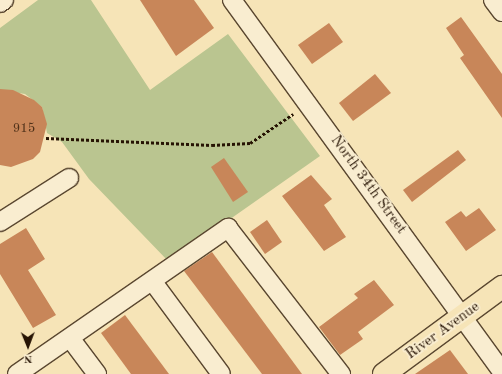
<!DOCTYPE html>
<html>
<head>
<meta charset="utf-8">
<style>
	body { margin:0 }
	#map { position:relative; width:502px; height:374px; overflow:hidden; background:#f6e4b7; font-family:"Old Standard TT",serif }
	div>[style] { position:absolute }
	.green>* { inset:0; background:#bac590 }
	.building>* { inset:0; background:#c88659 }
	.path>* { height:2.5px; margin-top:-1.25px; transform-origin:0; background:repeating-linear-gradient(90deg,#261303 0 3px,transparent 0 5px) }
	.roads { filter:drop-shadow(1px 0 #5a4730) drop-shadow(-1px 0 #5a4730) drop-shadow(0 1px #5a4730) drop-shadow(0 -1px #5a4730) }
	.minor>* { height:18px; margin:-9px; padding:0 9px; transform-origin:9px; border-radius:9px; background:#f9edd0 }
	.major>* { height:22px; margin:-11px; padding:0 11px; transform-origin:11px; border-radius:11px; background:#f6e4b7 }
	span { translate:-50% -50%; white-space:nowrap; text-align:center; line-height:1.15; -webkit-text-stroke:3.5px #f9edd0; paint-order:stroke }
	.number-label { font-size:13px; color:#4e3018 }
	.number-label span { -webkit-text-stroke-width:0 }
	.street-label { font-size:15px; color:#261303 }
	.north { position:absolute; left:8px; top:326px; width:40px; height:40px; -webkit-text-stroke:3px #f9edd0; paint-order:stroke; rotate:179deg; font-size:11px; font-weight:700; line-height:16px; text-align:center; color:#261303 }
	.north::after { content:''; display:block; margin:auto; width:14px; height:18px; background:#261303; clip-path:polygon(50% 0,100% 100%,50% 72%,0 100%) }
</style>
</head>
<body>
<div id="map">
	<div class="green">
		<div style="clip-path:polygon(38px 0,91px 0,150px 90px,228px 34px,320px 156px,169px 262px,89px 179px,62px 142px,47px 133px,42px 107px,25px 94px,0 90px,0 28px)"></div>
	</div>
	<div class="building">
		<div style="clip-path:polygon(140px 0,194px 0,214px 28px,176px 56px)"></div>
		<div style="clip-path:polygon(461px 17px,502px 74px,502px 118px,460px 58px,464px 55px,446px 28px)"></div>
		<div style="clip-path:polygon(329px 23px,343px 42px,312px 64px,298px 45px)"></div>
		<div style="clip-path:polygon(375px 74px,391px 93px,353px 121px,339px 103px)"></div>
		<div style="clip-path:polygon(0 89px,13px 90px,34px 100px,42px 107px,47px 124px,40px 152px,33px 159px,11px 167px,0 165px)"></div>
		<div style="clip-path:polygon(458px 150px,466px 160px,412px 202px,403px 190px)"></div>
		<div style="clip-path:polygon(224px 158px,248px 192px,233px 202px,211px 167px)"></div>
		<div style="clip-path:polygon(311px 175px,332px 199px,324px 205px,346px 237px,324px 251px,282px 196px)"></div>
		<div style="clip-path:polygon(479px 208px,496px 230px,466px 251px,445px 222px,461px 211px,466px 217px)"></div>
		<div style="clip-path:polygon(267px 220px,282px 242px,265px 254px,250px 232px)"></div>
		<div style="clip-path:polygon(26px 228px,45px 259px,28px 270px,56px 315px,33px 328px,0 274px,0 244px)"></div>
		<div style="clip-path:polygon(212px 252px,302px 374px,262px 374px,184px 271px)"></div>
		<div style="clip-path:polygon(374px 280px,394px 305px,358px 332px,363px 339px,340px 355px,319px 327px,358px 298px,354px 294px)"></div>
		<div style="clip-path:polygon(125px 315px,169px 374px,131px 374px,101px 333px)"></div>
		<div style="clip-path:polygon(450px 350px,468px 374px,415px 374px)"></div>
	</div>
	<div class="path">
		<div style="left:46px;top:138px;width:166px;rotate:2.4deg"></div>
		<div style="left:212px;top:145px;width:38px;rotate:-3deg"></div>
		<div style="left:250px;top:143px;width:52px;rotate:-34deg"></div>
	</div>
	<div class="roads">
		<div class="minor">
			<div style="left:232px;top:0;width:460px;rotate:54deg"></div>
			<div style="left:493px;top:0;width:15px;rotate:53deg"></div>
			<div style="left:0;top:3px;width:5px;rotate:-37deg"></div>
			<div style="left:0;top:222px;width:82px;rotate:-32.5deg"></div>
			<div style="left:153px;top:282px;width:114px;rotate:53.5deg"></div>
			<div style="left:70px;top:338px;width:45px;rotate:53.1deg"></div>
			<div style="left:17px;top:374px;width:257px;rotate:-34.7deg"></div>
			<div style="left:228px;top:228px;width:185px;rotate:52.3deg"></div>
		</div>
		<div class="major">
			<div style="left:384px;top:374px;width:147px;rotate:-36.4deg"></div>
		</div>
	</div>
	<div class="number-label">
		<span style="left:24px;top:129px">915</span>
	</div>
	<div class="street-label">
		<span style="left:368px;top:185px;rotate:54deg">North 34th Street</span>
		<span style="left:443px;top:331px;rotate:-36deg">River Avenue</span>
	</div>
	<div class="north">N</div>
</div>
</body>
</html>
